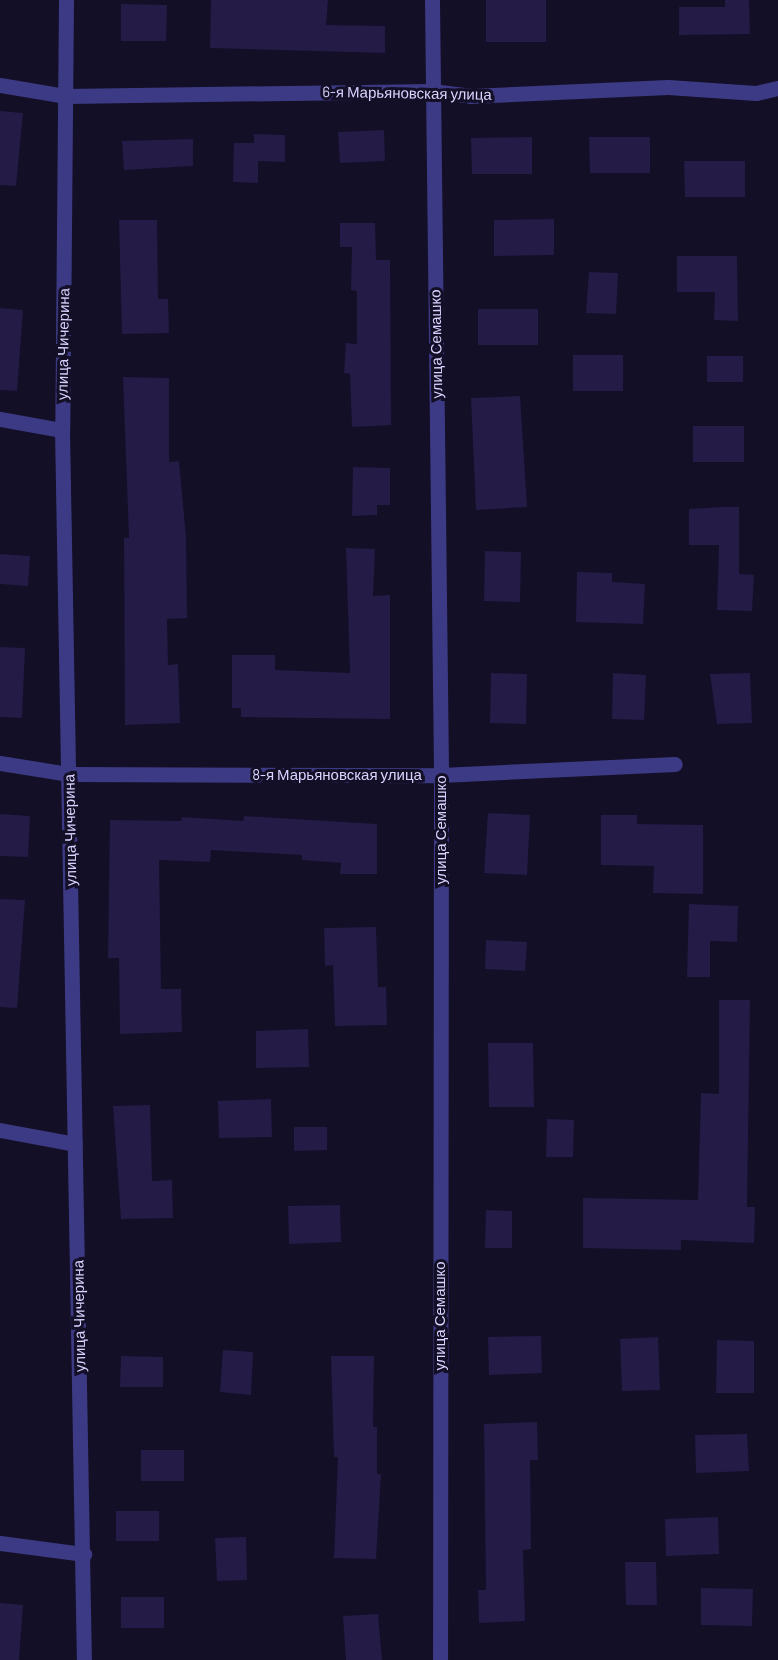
<!DOCTYPE html>
<html>
<head>
<meta charset="utf-8">
<style>
	body { margin:0 }
	#map { position:relative; width:778px; height:1660px; overflow:hidden; background:#130f26; font-family:Barlow,sans-serif }
	div>[style] { position:absolute }
	.building>* { inset:0; background:#241b47 }
	.street>* { height:15px; margin:-7.5px; padding:0 7.5px; transform-origin:7.5px; border-radius:7.5px; background:#3d3a85 }
	span { translate:-50% -50%; white-space:nowrap; text-align:center; line-height:1.15; -webkit-text-stroke:6px #130f26; paint-order:stroke }
	.street-label { font-size:15px; color:#d9d4ff }
</style>
</head>
<body>
<div id="map">
	<div class="building">
		<div style="clip-path:polygon(211px 0,328px 0,326px 25px,385px 26px,385px 53px,210px 48px)"></div>
		<div style="clip-path:polygon(486px 0,546px 0,546px 42px,486px 42px)"></div>
		<div style="clip-path:polygon(725px 0,749px 0,750px 34px,679px 35px,679px 7px,725px 7px)"></div>
		<div style="clip-path:polygon(121px 4px,167px 5px,166px 41px,121px 41px)"></div>
		<div style="clip-path:polygon(0 111px,23px 113px,16px 186px,0 185px)"></div>
		<div style="clip-path:polygon(384px 130px,385px 161px,340px 163px,338px 132px)"></div>
		<div style="clip-path:polygon(254px 134px,285px 135px,285px 162px,258px 161px,258px 183px,233px 182px,234px 143px,254px 143px)"></div>
		<div style="clip-path:polygon(532px 137px,532px 174px,472px 174px,471px 138px)"></div>
		<div style="clip-path:polygon(589px 137px,650px 137px,650px 173px,590px 173px)"></div>
		<div style="clip-path:polygon(193px 139px,193px 166px,124px 170px,122px 141px)"></div>
		<div style="clip-path:polygon(684px 161px,745px 161px,745px 197px,685px 197px)"></div>
		<div style="clip-path:polygon(554px 219px,554px 255px,494px 256px,494px 220px)"></div>
		<div style="clip-path:polygon(119px 220px,157px 220px,158px 299px,168px 299px,169px 333px,122px 334px)"></div>
		<div style="clip-path:polygon(340px 223px,375px 223px,376px 260px,390px 260px,391px 425px,352px 427px,350px 374px,344px 373px,346px 343px,357px 344px,357px 291px,351px 290px,352px 247px,340px 247px)"></div>
		<div style="clip-path:polygon(677px 256px,737px 256px,738px 321px,714px 320px,715px 292px,677px 292px)"></div>
		<div style="clip-path:polygon(589px 272px,618px 273px,616px 314px,586px 313px)"></div>
		<div style="clip-path:polygon(0 308px,23px 310px,17px 391px,0 390px)"></div>
		<div style="clip-path:polygon(478px 309px,538px 309px,538px 345px,478px 345px)"></div>
		<div style="clip-path:polygon(573px 355px,623px 355px,623px 391px,573px 391px)"></div>
		<div style="clip-path:polygon(707px 356px,743px 356px,743px 382px,707px 382px)"></div>
		<div style="clip-path:polygon(123px 377px,169px 378px,169px 462px,179px 461px,186px 537px,187px 618px,167px 619px,168px 665px,178px 664px,180px 723px,125px 725px,124px 538px,129px 538px)"></div>
		<div style="clip-path:polygon(520px 396px,527px 507px,476px 510px,471px 398px)"></div>
		<div style="clip-path:polygon(693px 426px,744px 426px,744px 462px,693px 462px)"></div>
		<div style="clip-path:polygon(353px 467px,390px 468px,390px 505px,377px 505px,377px 515px,352px 516px)"></div>
		<div style="clip-path:polygon(721px 507px,739px 507px,739px 574px,754px 575px,752px 611px,717px 610px,719px 545px,689px 545px,689px 509px)"></div>
		<div style="clip-path:polygon(346px 548px,375px 549px,373px 596px,390px 595px,390px 719px,241px 717px,241px 708px,232px 708px,232px 655px,275px 655px,275px 670px,350px 673px)"></div>
		<div style="clip-path:polygon(485px 551px,521px 552px,520px 602px,484px 601px)"></div>
		<div style="clip-path:polygon(0 554px,30px 556px,28px 586px,0 584px)"></div>
		<div style="clip-path:polygon(577px 572px,612px 573px,612px 582px,645px 584px,643px 624px,576px 622px)"></div>
		<div style="clip-path:polygon(0 647px,25px 648px,22px 718px,0 717px)"></div>
		<div style="clip-path:polygon(491px 673px,527px 674px,526px 724px,490px 723px)"></div>
		<div style="clip-path:polygon(613px 673px,646px 675px,644px 720px,612px 719px)"></div>
		<div style="clip-path:polygon(750px 673px,752px 723px,717px 724px,710px 674px)"></div>
		<div style="clip-path:polygon(488px 813px,530px 815px,527px 875px,484px 873px)"></div>
		<div style="clip-path:polygon(0 814px,30px 816px,28px 857px,0 856px)"></div>
		<div style="clip-path:polygon(601px 815px,637px 815px,637px 824px,703px 825px,703px 894px,653px 893px,654px 866px,601px 865px)"></div>
		<div style="clip-path:polygon(244px 816px,377px 824px,377px 874px,340px 874px,341px 863px,302px 860px,302px 855px,211px 850px,210px 862px,159px 860px,161px 989px,181px 989px,182px 1032px,120px 1034px,119px 958px,108px 958px,110px 820px,181px 821px,182px 817px,243px 821px)"></div>
		<div style="clip-path:polygon(0 899px,25px 900px,17px 1008px,0 1007px)"></div>
		<div style="clip-path:polygon(689px 904px,738px 906px,737px 942px,710px 941px,710px 977px,687px 977px)"></div>
		<div style="clip-path:polygon(376px 927px,378px 987px,386px 987px,387px 1025px,335px 1026px,333px 965px,325px 966px,324px 928px)"></div>
		<div style="clip-path:polygon(486px 940px,527px 942px,525px 971px,485px 969px)"></div>
		<div style="clip-path:polygon(719px 1000px,750px 1000px,747px 1207px,755px 1207px,754px 1243px,681px 1240px,681px 1250px,583px 1248px,583px 1198px,698px 1200px,701px 1093px,719px 1094px)"></div>
		<div style="clip-path:polygon(308px 1029px,309px 1067px,256px 1068px,256px 1031px)"></div>
		<div style="clip-path:polygon(488px 1043px,533px 1043px,534px 1107px,489px 1107px)"></div>
		<div style="clip-path:polygon(271px 1099px,272px 1137px,219px 1138px,218px 1101px)"></div>
		<div style="clip-path:polygon(150px 1105px,152px 1181px,172px 1180px,173px 1218px,121px 1219px,113px 1106px)"></div>
		<div style="clip-path:polygon(547px 1119px,574px 1120px,573px 1157px,546px 1157px)"></div>
		<div style="clip-path:polygon(294px 1127px,327px 1127px,327px 1150px,294px 1151px)"></div>
		<div style="clip-path:polygon(340px 1205px,341px 1242px,289px 1244px,288px 1206px)"></div>
		<div style="clip-path:polygon(486px 1210px,512px 1211px,512px 1248px,485px 1248px)"></div>
		<div style="clip-path:polygon(541px 1336px,542px 1373px,489px 1375px,488px 1337px)"></div>
		<div style="clip-path:polygon(658px 1337px,660px 1390px,622px 1391px,620px 1339px)"></div>
		<div style="clip-path:polygon(717px 1340px,754px 1341px,754px 1393px,716px 1393px)"></div>
		<div style="clip-path:polygon(223px 1350px,253px 1352px,251px 1395px,220px 1392px)"></div>
		<div style="clip-path:polygon(121px 1356px,163px 1357px,163px 1387px,120px 1387px)"></div>
		<div style="clip-path:polygon(331px 1356px,374px 1356px,373px 1427px,377px 1427px,377px 1474px,381px 1474px,376px 1559px,334px 1558px,338px 1457px,334px 1457px)"></div>
		<div style="clip-path:polygon(537px 1422px,538px 1460px,530px 1460px,531px 1549px,523px 1550px,525px 1621px,479px 1623px,478px 1590px,486px 1590px,484px 1424px)"></div>
		<div style="clip-path:polygon(747px 1434px,749px 1471px,696px 1473px,695px 1435px)"></div>
		<div style="clip-path:polygon(141px 1450px,184px 1450px,184px 1481px,141px 1481px)"></div>
		<div style="clip-path:polygon(116px 1511px,159px 1511px,159px 1541px,116px 1541px)"></div>
		<div style="clip-path:polygon(718px 1517px,719px 1554px,666px 1556px,665px 1519px)"></div>
		<div style="clip-path:polygon(246px 1537px,247px 1580px,217px 1581px,215px 1538px)"></div>
		<div style="clip-path:polygon(625px 1562px,656px 1562px,657px 1605px,626px 1605px)"></div>
		<div style="clip-path:polygon(701px 1588px,753px 1589px,752px 1626px,701px 1625px)"></div>
		<div style="clip-path:polygon(121px 1597px,164px 1597px,164px 1628px,121px 1628px)"></div>
		<div style="clip-path:polygon(0 1603px,23px 1605px,19px 1660px,0 1660px)"></div>
		<div style="clip-path:polygon(378px 1614px,382px 1660px,346px 1660px,343px 1616px)"></div>
	</div>
	<div class="street">
		<div style="left:66px;top:0;width:430px;rotate:90.5deg"></div>
		<div style="left:62px;top:430px;width:1230px;rotate:88.98deg"></div>
		<div style="left:432px;top:0;width:775px;rotate:89.33deg"></div>
		<div style="left:441px;top:775px;width:885px;rotate:90.06deg"></div>
		<div style="left:0;top:85px;width:67px;rotate:9.5deg"></div>
		<div style="left:66px;top:96px;width:366px;rotate:-0.8deg"></div>
		<div style="left:432px;top:91px;width:38px;rotate:7deg"></div>
		<div style="left:470px;top:96px;width:198px;rotate:-2.6deg"></div>
		<div style="left:668px;top:87px;width:88px;rotate:3.9deg"></div>
		<div style="left:756px;top:93px;width:23px;rotate:-13deg"></div>
		<div style="left:0;top:419px;width:63px;rotate:10.1deg"></div>
		<div style="left:0;top:763px;width:70px;rotate:9.1deg"></div>
		<div style="left:69px;top:774px;width:372px;rotate:0.2deg"></div>
		<div style="left:441px;top:775px;width:234px;rotate:-2.7deg"></div>
		<div style="left:0;top:1130px;width:76px;rotate:10.6deg"></div>
		<div style="left:0;top:1543px;width:85px;rotate:7.5deg"></div>
	</div>
	<div class="street-label">
		<span style="left:407px;top:93px;rotate:1deg">6-я Марьяновская улица</span>
		<span style="left:63px;top:344px;rotate:-89deg">улица Чичерина</span>
		<span style="left:436px;top:344px;rotate:-91deg">улица Семашко</span>
		<span style="left:337px;top:775px">8-я Марьяновская улица</span>
		<span style="left:70px;top:830px;rotate:-91deg">улица Чичерина</span>
		<span style="left:441px;top:830px;rotate:-90deg">улица Семашко</span>
		<span style="left:79px;top:1316px;rotate:-91deg">улица Чичерина</span>
		<span style="left:440px;top:1316px;rotate:-90deg">улица Семашко</span>
	</div>
</div>
</body>
</html>
